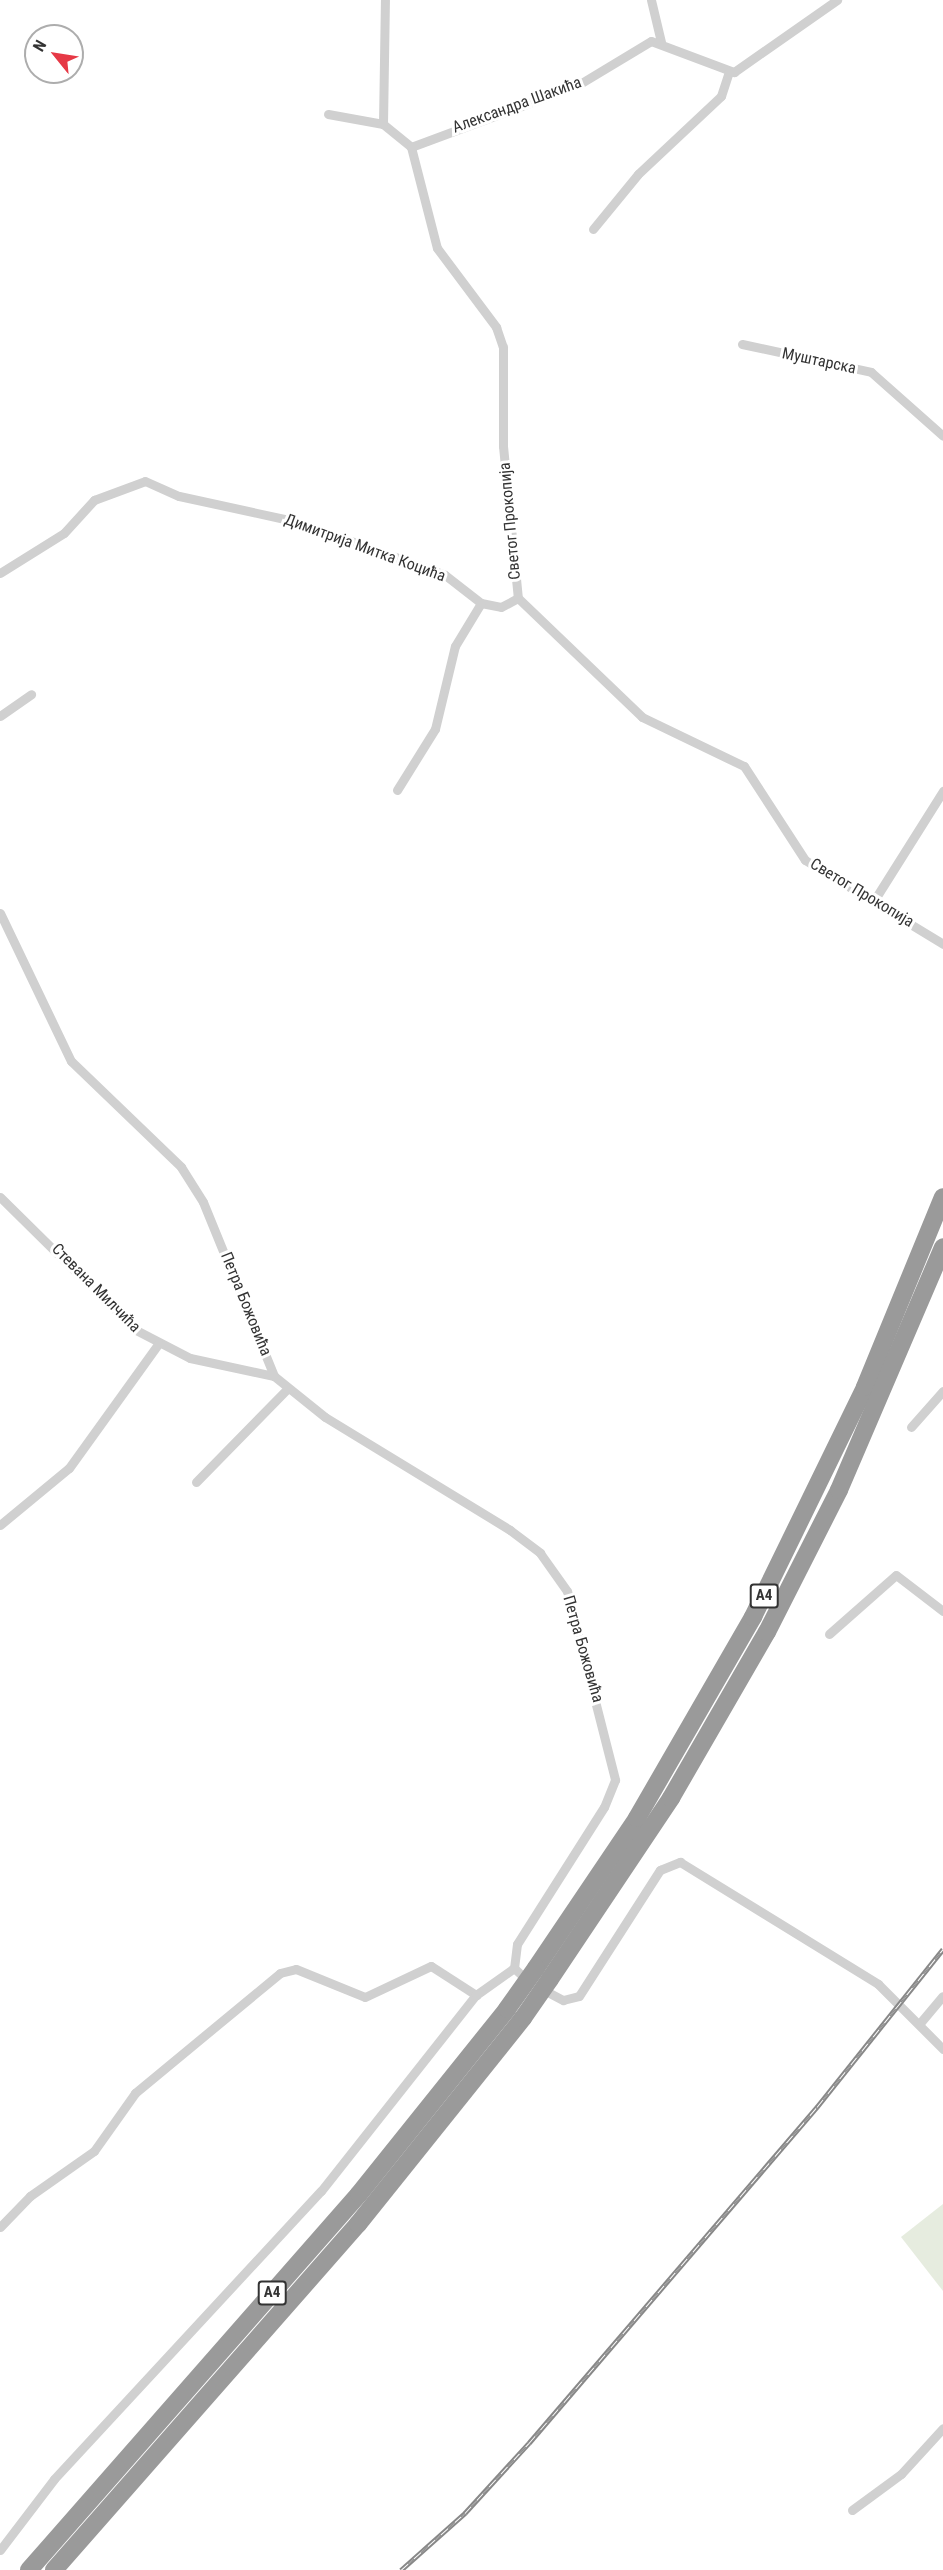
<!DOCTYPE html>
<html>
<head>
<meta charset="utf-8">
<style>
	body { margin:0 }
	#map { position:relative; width:943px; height:2570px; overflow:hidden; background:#fff; font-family:"Roboto Condensed",sans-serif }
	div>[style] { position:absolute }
	.green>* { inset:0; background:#e6ecdf }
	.street>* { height:9px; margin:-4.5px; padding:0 4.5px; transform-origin:4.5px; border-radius:4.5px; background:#d0d0d0 }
	.highway>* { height:18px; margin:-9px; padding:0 9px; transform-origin:9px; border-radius:9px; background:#9a9a9a }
	.rail>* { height:5px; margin-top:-2.5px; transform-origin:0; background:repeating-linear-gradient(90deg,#fff 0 9px,#888 0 18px); box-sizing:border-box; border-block:2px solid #888 }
	.highway-bridge>* { height:18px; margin:-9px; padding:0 9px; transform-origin:9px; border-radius:9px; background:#9a9a9a }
	span { translate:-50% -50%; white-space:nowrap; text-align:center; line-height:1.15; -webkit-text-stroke:6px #fff; paint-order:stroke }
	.shield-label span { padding:2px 4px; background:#fff; border:2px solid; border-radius:4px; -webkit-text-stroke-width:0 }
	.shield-label { font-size:15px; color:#333; font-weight:700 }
	.street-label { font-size:16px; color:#333 }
	.north { position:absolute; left:24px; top:24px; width:60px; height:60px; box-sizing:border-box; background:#fff; border:2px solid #adadad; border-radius:50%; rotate:300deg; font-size:16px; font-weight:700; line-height:24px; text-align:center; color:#333 }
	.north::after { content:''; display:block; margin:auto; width:21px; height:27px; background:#e63946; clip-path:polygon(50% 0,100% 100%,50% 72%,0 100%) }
</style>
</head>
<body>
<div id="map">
	<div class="green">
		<div style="clip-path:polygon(943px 2204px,943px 2291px,901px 2237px)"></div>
	</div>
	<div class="street">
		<div style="left:651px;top:0;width:43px;rotate:76.6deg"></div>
		<div style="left:328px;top:114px;width:56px;rotate:10.3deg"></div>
		<div style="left:383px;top:124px;width:36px;rotate:39deg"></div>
		<div style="left:383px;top:124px;width:124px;rotate:-89.1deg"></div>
		<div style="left:411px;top:147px;width:104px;rotate:75.6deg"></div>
		<div style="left:437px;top:248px;width:99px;rotate:53.2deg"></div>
		<div style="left:496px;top:327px;width:21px;rotate:71deg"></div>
		<div style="left:503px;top:347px;width:99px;rotate:90deg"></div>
		<div style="left:503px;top:446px;width:153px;rotate:84.4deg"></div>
		<div style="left:518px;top:598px;width:172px;rotate:43.8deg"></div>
		<div style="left:642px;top:717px;width:113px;rotate:25.7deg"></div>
		<div style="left:744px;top:766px;width:112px;rotate:57deg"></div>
		<div style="left:805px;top:860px;width:162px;rotate:31.3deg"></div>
		<div style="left:411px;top:147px;width:178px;rotate:-20.4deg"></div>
		<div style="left:578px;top:85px;width:85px;rotate:-31.1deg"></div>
		<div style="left:651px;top:41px;width:89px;rotate:20.5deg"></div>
		<div style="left:734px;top:72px;width:126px;rotate:-35deg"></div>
		<div style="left:593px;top:229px;width:71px;rotate:-50.7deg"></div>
		<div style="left:638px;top:174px;width:114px;rotate:-43.2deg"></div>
		<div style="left:721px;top:96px;width:26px;rotate:-72deg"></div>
		<div style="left:742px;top:344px;width:132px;rotate:12.2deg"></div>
		<div style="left:871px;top:372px;width:96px;rotate:41.6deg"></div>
		<div style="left:0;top:573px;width:75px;rotate:-32deg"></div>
		<div style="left:64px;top:533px;width:45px;rotate:-47.7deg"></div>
		<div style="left:94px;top:500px;width:54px;rotate:-20.4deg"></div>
		<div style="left:145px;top:481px;width:37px;rotate:24deg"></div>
		<div style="left:179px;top:496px;width:122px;rotate:12.3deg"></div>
		<div style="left:298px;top:522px;width:156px;rotate:19.8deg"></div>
		<div style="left:445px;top:575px;width:46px;rotate:37.9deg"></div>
		<div style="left:481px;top:603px;width:20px;rotate:11deg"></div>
		<div style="left:501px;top:607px;width:19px;rotate:-28deg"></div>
		<div style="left:0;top:716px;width:38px;rotate:-35deg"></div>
		<div style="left:397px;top:790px;width:72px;rotate:-58.1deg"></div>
		<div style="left:435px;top:729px;width:85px;rotate:-76.5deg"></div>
		<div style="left:455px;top:646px;width:50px;rotate:-58.8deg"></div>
		<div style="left:875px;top:899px;width:128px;rotate:-57.8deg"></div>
		<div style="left:0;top:913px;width:164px;rotate:64.4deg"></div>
		<div style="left:71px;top:1061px;width:153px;rotate:43.9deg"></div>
		<div style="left:181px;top:1167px;width:41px;rotate:57.8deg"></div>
		<div style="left:203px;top:1202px;width:188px;rotate:67.8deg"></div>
		<div style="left:274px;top:1376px;width:65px;rotate:38.8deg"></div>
		<div style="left:325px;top:1417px;width:217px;rotate:31.4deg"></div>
		<div style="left:510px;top:1530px;width:38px;rotate:37deg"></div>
		<div style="left:540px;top:1553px;width:47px;rotate:54.6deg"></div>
		<div style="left:567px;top:1591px;width:195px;rotate:75.7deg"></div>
		<div style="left:615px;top:1780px;width:29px;rotate:112deg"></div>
		<div style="left:604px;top:1807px;width:162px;rotate:122.4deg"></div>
		<div style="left:517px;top:1944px;width:24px;rotate:97deg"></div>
		<div style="left:514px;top:1968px;width:19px;rotate:43deg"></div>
		<div style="left:0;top:1197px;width:188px;rotate:44.6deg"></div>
		<div style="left:134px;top:1329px;width:63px;rotate:27.4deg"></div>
		<div style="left:190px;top:1358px;width:86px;rotate:12.1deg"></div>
		<div style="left:911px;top:1427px;width:48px;rotate:-48.4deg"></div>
		<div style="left:196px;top:1482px;width:130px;rotate:-45.6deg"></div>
		<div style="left:0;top:1525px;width:89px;rotate:-39.6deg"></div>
		<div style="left:69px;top:1468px;width:153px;rotate:-54.3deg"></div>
		<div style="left:829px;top:1634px;width:89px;rotate:-41.4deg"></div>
		<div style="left:896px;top:1575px;width:59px;rotate:37.5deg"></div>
		<div style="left:542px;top:1989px;width:24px;rotate:28deg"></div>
		<div style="left:563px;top:2000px;width:16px;rotate:-14deg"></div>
		<div style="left:579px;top:1996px;width:150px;rotate:-57.3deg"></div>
		<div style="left:660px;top:1870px;width:22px;rotate:-22deg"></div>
		<div style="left:680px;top:1862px;width:233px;rotate:31.6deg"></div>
		<div style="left:878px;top:1984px;width:92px;rotate:45deg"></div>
		<div style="left:920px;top:2023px;width:35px;rotate:-50deg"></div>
		<div style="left:0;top:2227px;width:43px;rotate:-45.9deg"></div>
		<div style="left:30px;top:2196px;width:78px;rotate:-35.1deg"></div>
		<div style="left:94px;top:2151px;width:71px;rotate:-54.7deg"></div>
		<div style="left:135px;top:2093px;width:188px;rotate:-39.6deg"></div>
		<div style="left:280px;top:1973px;width:16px;rotate:-14deg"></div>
		<div style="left:296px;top:1969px;width:74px;rotate:22.1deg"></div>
		<div style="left:365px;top:1997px;width:73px;rotate:-25.2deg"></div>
		<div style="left:431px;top:1966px;width:54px;rotate:32.8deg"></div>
		<div style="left:852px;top:2510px;width:61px;rotate:-36.3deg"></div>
		<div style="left:901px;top:2474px;width:62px;rotate:-47.6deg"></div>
		<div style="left:0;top:2550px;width:89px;rotate:-52.7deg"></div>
		<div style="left:54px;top:2479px;width:393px;rotate:-47.2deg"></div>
		<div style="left:321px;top:2191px;width:250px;rotate:-51.7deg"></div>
		<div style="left:476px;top:1995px;width:47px;rotate:-35.4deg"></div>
	</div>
	<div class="highway">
		<div style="left:536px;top:1968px;width:181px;rotate:-56deg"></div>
		<div style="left:637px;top:1818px;width:232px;rotate:-60deg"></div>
		<div style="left:753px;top:1617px;width:256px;rotate:-64deg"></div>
		<div style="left:865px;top:1387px;width:205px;rotate:-67.7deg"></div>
		<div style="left:550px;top:1979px;width:218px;rotate:-56.2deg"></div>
		<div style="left:671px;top:1798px;width:192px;rotate:-60deg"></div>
		<div style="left:767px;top:1632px;width:159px;rotate:-63.1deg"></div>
		<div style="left:839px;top:1490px;width:264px;rotate:-66.8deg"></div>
		<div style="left:29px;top:2570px;width:500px;rotate:-48.73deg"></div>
		<div style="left:359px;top:2194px;width:237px;rotate:-51.3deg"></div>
		<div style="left:54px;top:2570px;width:461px;rotate:-48.7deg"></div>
		<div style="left:358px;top:2224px;width:264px;rotate:-51.3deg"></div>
	</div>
	<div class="rail">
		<div style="left:401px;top:2570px;width:86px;rotate:-41.7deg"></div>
		<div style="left:465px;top:2513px;width:95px;rotate:-47.6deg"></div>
		<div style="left:529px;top:2443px;width:443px;rotate:-49.4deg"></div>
		<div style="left:817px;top:2107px;width:202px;rotate:-51.4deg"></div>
	</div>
	<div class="highway-bridge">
		<div style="left:507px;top:2009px;width:50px;rotate:-54.7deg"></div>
		<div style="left:523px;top:2018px;width:47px;rotate:-55.3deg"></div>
	</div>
	<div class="shield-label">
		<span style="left:764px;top:1596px">A4</span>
		<span style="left:272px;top:2293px">A4</span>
	</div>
	<div class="street-label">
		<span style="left:517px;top:105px;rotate:-20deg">Александра Шакића</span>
		<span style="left:819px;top:361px;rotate:12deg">Муштарска</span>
		<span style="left:510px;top:521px;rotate:-95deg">Светог Прокопија</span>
		<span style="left:365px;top:548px;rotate:20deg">Димитрија Митка Коцића</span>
		<span style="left:862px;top:893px;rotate:31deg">Светог Прокопија</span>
		<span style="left:96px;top:1288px;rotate:45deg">Стевана Милчића</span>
		<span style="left:246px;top:1304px;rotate:68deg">Петра Божовића</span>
		<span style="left:583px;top:1649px;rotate:74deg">Петра Божовића</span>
	</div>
	<div class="north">N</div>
</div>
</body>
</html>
